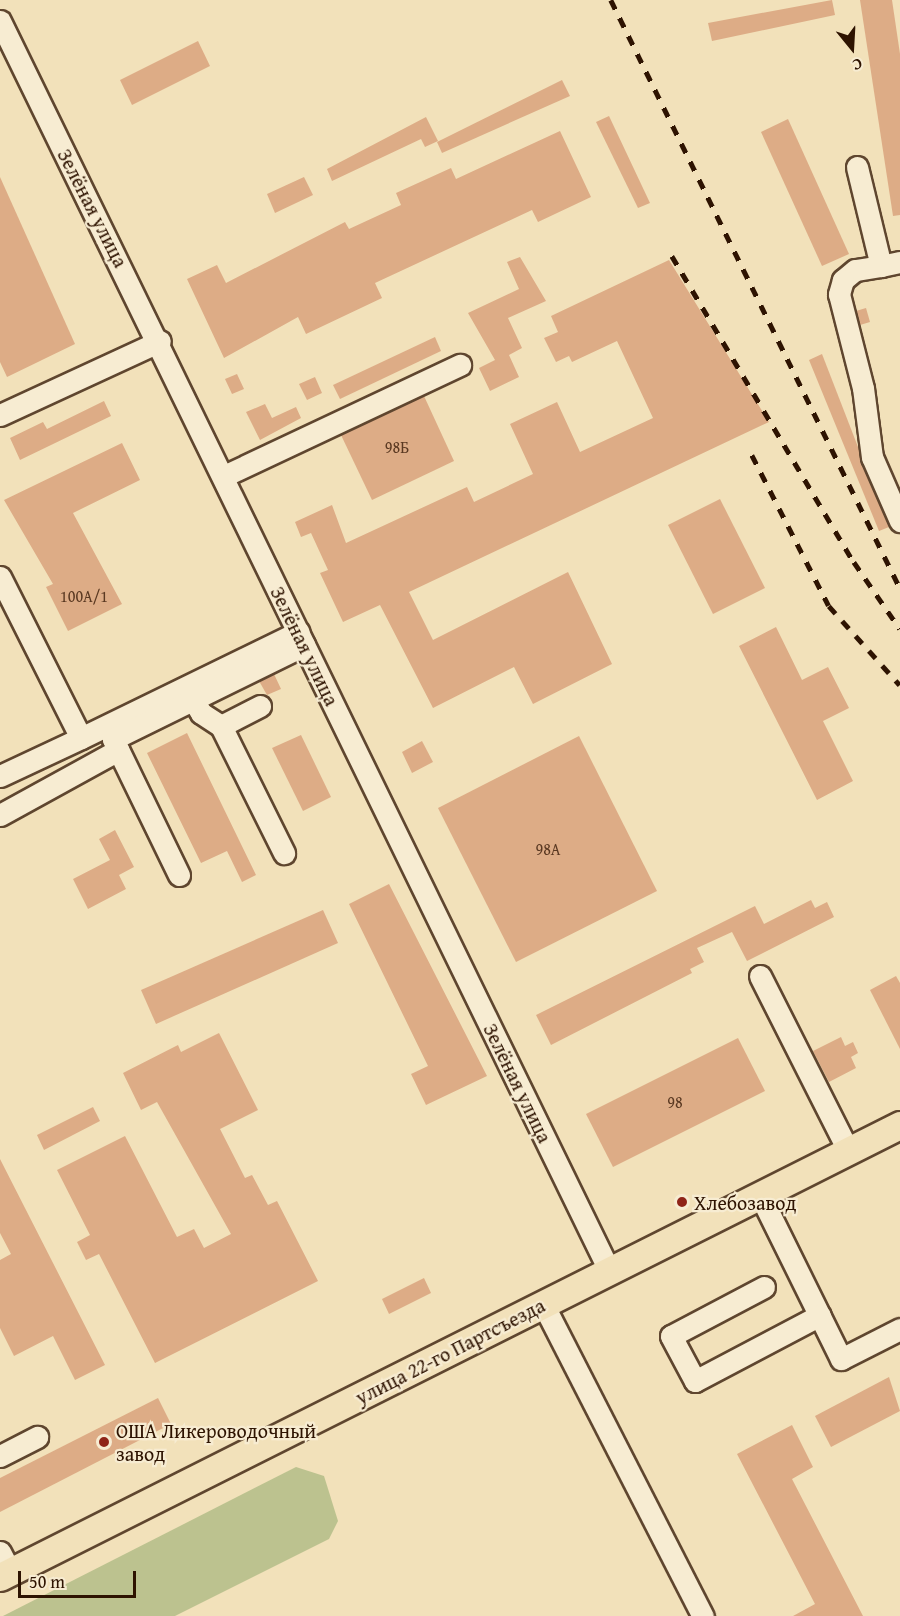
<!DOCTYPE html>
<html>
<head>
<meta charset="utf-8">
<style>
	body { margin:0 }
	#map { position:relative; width:900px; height:1616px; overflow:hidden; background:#f2e1ba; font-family:"Gentium Book Plus",serif }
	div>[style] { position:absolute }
	.green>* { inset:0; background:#bcc28f }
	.building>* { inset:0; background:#ddac86 }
	.roads { filter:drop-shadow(2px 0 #5f462f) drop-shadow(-2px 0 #5f462f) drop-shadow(0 2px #5f462f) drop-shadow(0 -2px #5f462f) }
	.minor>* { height:21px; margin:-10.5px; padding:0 10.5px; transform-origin:10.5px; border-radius:10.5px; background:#f7ecd2 }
	.major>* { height:27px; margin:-13.5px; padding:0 13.5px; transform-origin:13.5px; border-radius:13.5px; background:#f2e1ba }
	.rail>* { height:4.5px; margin-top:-2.25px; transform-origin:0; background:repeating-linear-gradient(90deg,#2e1301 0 10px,transparent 0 20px) }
	.dots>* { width:16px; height:16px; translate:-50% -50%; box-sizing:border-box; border:3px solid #f7ecd2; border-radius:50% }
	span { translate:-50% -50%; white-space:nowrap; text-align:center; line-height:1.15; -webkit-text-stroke:4.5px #f7ecd2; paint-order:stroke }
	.number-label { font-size:16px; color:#5a3922 }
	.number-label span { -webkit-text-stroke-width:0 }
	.street-label { font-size:20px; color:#2e1301 }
	.poi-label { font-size:20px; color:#2e1301 }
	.left { translate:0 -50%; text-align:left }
	.north { position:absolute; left:822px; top:18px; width:60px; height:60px; -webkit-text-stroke:4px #f7ecd2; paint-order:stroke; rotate:162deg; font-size:16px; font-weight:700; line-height:24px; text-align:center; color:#2e1301 }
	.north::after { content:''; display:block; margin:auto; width:21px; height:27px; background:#2e1301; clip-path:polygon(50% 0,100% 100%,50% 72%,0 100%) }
	.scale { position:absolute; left:18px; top:1571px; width:118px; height:27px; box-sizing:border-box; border:3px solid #2e1301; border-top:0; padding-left:8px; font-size:18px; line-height:21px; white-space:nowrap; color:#2e1301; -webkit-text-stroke:4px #f7ecd2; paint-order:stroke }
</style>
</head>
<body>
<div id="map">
	<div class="green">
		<div style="clip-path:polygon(296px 1467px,324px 1476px,338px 1521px,329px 1539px,175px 1616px,3px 1616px)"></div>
	</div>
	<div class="building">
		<div style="clip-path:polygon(832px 0,835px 15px,712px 41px,708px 23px)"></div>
		<div style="clip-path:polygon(860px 0,892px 0,900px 54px,900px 215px,893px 216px)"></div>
		<div style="clip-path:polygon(198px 41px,210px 66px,132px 105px,120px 80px)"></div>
		<div style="clip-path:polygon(562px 80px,570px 96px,442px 153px,437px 142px)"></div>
		<div style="clip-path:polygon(609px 116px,650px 203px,638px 208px,596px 122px)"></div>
		<div style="clip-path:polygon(426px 117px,438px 141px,425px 147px,421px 139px,332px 181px,327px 169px)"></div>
		<div style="clip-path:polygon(788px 119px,849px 254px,822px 266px,761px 132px)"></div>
		<div style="clip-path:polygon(560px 131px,591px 197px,538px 222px,532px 210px,375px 283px,382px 298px,306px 334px,298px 317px,224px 358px,187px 279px,217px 265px,226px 283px,345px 222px,349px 229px,401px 205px,396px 193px,451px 168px,456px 179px)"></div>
		<div style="clip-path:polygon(0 177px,75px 344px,7px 377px,0 362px)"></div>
		<div style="clip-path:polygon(304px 177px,313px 195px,275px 213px,267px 194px)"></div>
		<div style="clip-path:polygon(520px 257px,546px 301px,508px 318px,522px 348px,509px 355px,519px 377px,490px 391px,479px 368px,495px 360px,468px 313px,519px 289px,507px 262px)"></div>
		<div style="clip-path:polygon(669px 260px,769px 422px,409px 592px,433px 640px,568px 572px,612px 664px,533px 704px,514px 667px,433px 708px,380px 605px,343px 622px,320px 573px,328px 570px,311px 533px,301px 537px,295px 522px,332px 505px,346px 543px,467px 487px,474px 502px,533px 474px,510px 424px,557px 402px,580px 452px,653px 418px,617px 341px,572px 362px,569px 356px,556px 362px,544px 338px,558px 332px,551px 316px)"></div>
		<div style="clip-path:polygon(866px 308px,870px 322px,860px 325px,856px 311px)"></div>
		<div style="clip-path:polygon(435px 337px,441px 351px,340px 399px,333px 385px)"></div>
		<div style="clip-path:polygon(822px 354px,889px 527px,879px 531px,809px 360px)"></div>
		<div style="clip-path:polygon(237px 374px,244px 389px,232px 394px,225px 379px)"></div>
		<div style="clip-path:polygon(315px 377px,322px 393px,307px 400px,299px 384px)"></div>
		<div style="clip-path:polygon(424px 396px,454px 461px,372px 500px,341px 435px)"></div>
		<div style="clip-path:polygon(104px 401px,111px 416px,20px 460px,10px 438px,43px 422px,47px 429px)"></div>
		<div style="clip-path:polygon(265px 404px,272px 418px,296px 407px,301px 418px,260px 440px,246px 412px)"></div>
		<div style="clip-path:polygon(122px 443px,140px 480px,73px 513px,122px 604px,68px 631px,46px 587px,53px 584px,4px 500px)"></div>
		<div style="clip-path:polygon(720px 499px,765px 588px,713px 614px,668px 525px)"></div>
		<div style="clip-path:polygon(776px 627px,802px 680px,828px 667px,849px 708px,823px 721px,853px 781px,817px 800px,739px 646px)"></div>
		<div style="clip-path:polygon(274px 674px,281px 689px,267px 695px,259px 681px)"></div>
		<div style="clip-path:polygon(187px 733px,256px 875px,242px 882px,227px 851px,201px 863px,147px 753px)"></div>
		<div style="clip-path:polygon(301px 735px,331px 797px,303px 811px,272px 748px)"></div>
		<div style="clip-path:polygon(579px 736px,657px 891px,516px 962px,438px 808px)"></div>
		<div style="clip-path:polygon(422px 741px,433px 762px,412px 773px,402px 752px)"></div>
		<div style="clip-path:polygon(115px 830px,134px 867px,119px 875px,126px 889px,88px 909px,73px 879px,110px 860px,99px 839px)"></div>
		<div style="clip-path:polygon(389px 884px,487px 1076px,426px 1105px,411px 1074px,428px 1066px,349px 904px)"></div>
		<div style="clip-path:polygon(811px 900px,815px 908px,827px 902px,834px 917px,747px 961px,732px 932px,697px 948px,704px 962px,690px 969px,692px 973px,551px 1045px,536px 1015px,755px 906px,764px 924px)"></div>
		<div style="clip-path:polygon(323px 910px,338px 943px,156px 1024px,141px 990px)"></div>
		<div style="clip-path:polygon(896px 976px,900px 983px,900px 1049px,870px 990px)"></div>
		<div style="clip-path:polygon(219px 1033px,258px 1110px,220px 1129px,245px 1178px,252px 1175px,268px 1205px,277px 1201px,318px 1281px,155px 1363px,99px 1254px,86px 1260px,77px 1242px,90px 1235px,57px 1170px,125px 1136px,177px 1237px,194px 1229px,204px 1248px,231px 1234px,157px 1102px,141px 1110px,123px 1073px,178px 1045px,181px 1052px)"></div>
		<div style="clip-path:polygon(841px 1037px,845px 1046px,853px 1042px,858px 1053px,851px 1057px,856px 1068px,829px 1082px,813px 1051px)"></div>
		<div style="clip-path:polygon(738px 1038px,765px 1091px,613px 1167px,586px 1114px)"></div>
		<div style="clip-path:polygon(93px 1107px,100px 1121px,44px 1150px,37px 1135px)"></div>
		<div style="clip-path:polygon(0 1159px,105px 1365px,75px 1380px,53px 1336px,14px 1356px,0 1328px,0 1260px,11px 1254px,0 1233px)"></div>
		<div style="clip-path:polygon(424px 1278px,431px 1293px,389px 1314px,382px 1299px)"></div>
		<div style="clip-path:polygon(889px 1377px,900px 1411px,831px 1447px,815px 1416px)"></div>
		<div style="clip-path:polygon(158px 1398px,171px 1424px,0 1512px,0 1478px)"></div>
		<div style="clip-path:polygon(792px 1425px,813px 1467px,792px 1479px,863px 1616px,793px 1616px,815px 1604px,737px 1454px)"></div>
	</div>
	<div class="roads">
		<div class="minor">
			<div style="left:0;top:21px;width:1390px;rotate:64.01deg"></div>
			<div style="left:857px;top:167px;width:102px;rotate:76.4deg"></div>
			<div style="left:881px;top:266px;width:19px;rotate:-12deg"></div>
			<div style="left:881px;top:266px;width:26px;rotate:171deg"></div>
			<div style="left:855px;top:270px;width:16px;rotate:140deg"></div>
			<div style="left:843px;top:280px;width:15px;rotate:106deg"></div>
			<div style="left:839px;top:294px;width:97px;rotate:75.7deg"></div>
			<div style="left:863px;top:388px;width:70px;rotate:82.6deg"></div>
			<div style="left:872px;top:457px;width:70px;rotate:66.4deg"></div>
			<div style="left:0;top:415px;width:176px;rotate:-24.8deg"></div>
			<div style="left:224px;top:476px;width:261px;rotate:-25.2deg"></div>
			<div style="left:0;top:577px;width:180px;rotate:63.3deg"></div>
			<div style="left:81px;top:738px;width:242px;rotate:-26deg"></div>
			<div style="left:193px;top:700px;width:15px;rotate:58deg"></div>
			<div style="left:201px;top:713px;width:24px;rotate:33deg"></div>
			<div style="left:260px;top:706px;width:44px;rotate:152.9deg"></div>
			<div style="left:221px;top:726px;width:142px;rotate:63.6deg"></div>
			<div style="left:0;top:776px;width:89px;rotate:-25.1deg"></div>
			<div style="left:0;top:815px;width:135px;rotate:-28.8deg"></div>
			<div style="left:179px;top:875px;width:151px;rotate:-115.9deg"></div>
			<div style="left:113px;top:739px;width:213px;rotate:-26.2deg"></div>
			<div style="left:760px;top:976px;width:195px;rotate:63.2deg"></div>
			<div style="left:760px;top:1195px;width:183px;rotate:63.7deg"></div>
			<div style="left:841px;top:1359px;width:66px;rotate:-27deg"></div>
			<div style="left:764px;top:1287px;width:105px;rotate:152.2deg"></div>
			<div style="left:671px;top:1336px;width:51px;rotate:61.9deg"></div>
			<div style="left:695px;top:1381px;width:141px;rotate:-27.8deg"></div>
			<div style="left:543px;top:1304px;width:351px;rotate:62.9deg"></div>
			<div style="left:0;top:1456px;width:42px;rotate:-27.2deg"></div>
			<div style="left:0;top:1552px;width:22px;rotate:63deg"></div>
		</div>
		<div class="major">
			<div style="left:0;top:1577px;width:1007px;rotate:-26.67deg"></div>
		</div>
	</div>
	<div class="rail">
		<div style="left:611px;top:0;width:655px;rotate:63.83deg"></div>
		<div style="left:672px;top:256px;width:356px;rotate:59.3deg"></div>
		<div style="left:854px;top:562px;width:81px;rotate:55.5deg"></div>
		<div style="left:752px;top:455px;width:169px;rotate:63deg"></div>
		<div style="left:829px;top:606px;width:106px;rotate:48.1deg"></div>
	</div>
	<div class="dots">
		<div style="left:682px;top:1202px;background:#8f2418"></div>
		<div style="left:104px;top:1442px;background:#8f2418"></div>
	</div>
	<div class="number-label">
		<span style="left:397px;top:447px">98Б</span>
		<span style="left:84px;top:596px">100А/1</span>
		<span style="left:548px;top:849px">98А</span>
		<span style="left:675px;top:1102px">98</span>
	</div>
	<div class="street-label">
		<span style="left:93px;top:208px;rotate:63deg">Зелёная улица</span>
		<span style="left:305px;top:646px;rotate:64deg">Зелёная улица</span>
		<span style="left:518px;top:1083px;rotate:64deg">Зелёная улица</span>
		<span style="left:450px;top:1351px;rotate:-27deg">улица 22-го Партсъезда</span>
	</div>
	<div class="poi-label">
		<span class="left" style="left:694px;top:1202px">Хлебозавод</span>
		<span class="left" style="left:116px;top:1442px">ОША Ликероводочный<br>завод</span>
	</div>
	<div class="north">С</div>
	<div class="scale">50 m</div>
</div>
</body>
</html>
